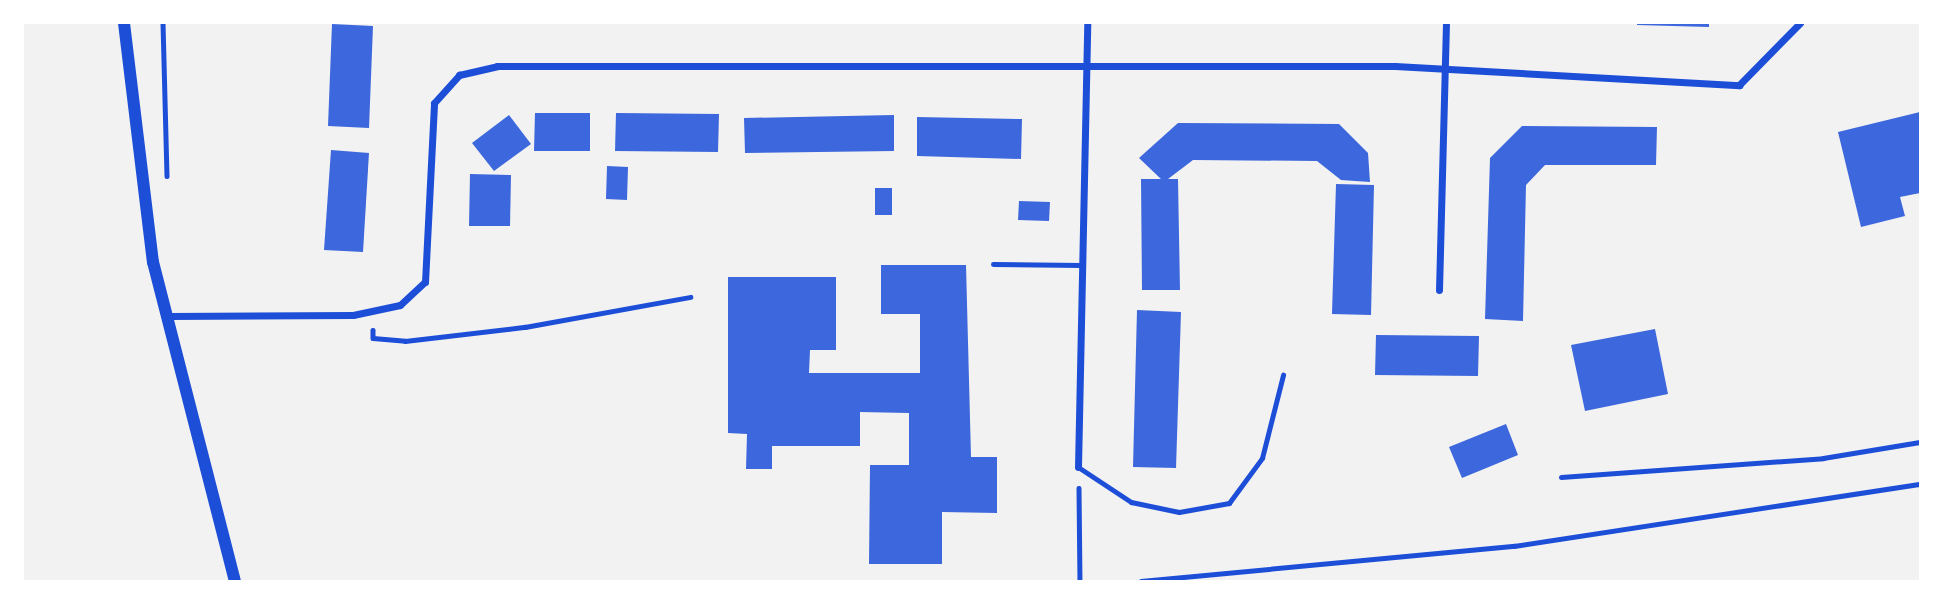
<!DOCTYPE html>
<html>
<head>
<meta charset="utf-8">
<style>
	body { margin:0 }
	#map { position:relative; width:1943px; height:604px; overflow:hidden; background:#f2f2f2; font-family:Inter,sans-serif }
	div>[style] { position:absolute }
	.building>* { inset:0; background:#3d67dc }
	.path>* { height:4.5px; margin:-2.25px; padding:0 2.25px; transform-origin:2.25px; border-radius:2.25px; background:#1d4ed8 }
	.service>* { height:5px; margin:-2.5px; padding:0 2.5px; transform-origin:2.5px; border-radius:2.5px; background:#1d4ed8 }
	.minor>* { height:7px; margin:-3.5px; padding:0 3.5px; transform-origin:3.5px; border-radius:3.5px; background:#1d4ed8 }
	.tertiary>* { height:12px; margin:-6px; padding:0 6px; transform-origin:6px; border-radius:6px; background:#1d4ed8 }
	span { translate:-50% -50%; white-space:nowrap; text-align:center; line-height:1.15; -webkit-text-stroke:7px #fff; paint-order:stroke }
	.frame { position:absolute; inset:0; border:24px solid #fff; pointer-events:none }
</style>
</head>
<body>
<div id="map">
	<div class="building">
		<div style="clip-path:polygon(1637px 23px,1709px 23px,1709px 27px,1637px 25px)"></div>
		<div style="clip-path:polygon(332px 24px,373px 26px,369px 128px,328px 126px)"></div>
		<div style="clip-path:polygon(1920px 112px,1920px 193px,1900px 197px,1905px 216px,1861px 227px,1838px 132px)"></div>
		<div style="clip-path:polygon(535px 113px,590px 113px,590px 151px,534px 151px)"></div>
		<div style="clip-path:polygon(616px 113px,719px 114px,718px 152px,615px 151px)"></div>
		<div style="clip-path:polygon(509px 115px,531px 144px,494px 171px,472px 143px)"></div>
		<div style="clip-path:polygon(894px 115px,894px 151px,745px 153px,744px 118px)"></div>
		<div style="clip-path:polygon(917px 117px,1022px 119px,1021px 159px,917px 156px)"></div>
		<div style="clip-path:polygon(1178px 123px,1339px 124px,1368px 153px,1370px 182px,1341px 180px,1317px 161px,1193px 160px,1168px 179px,1178px 179px,1180px 290px,1142px 290px,1141px 179px,1161px 179px,1139px 158px)"></div>
		<div style="clip-path:polygon(1522px 126px,1657px 127px,1656px 165px,1545px 165px,1526px 185px,1523px 321px,1485px 319px,1490px 158px)"></div>
		<div style="clip-path:polygon(331px 150px,369px 153px,363px 252px,324px 250px)"></div>
		<div style="clip-path:polygon(607px 166px,628px 167px,627px 200px,606px 199px)"></div>
		<div style="clip-path:polygon(470px 174px,511px 175px,510px 226px,469px 226px)"></div>
		<div style="clip-path:polygon(1336px 184px,1374px 185px,1371px 315px,1332px 314px)"></div>
		<div style="clip-path:polygon(875px 188px,892px 188px,892px 215px,875px 215px)"></div>
		<div style="clip-path:polygon(1019px 201px,1050px 202px,1049px 221px,1018px 220px)"></div>
		<div style="clip-path:polygon(881px 265px,966px 265px,971px 457px,997px 457px,997px 513px,942px 512px,942px 564px,869px 564px,870px 465px,909px 465px,909px 413px,860px 412px,860px 446px,772px 446px,772px 469px,746px 469px,747px 434px,728px 433px,728px 277px,836px 277px,836px 350px,810px 350px,809px 373px,920px 373px,920px 314px,881px 314px)"></div>
		<div style="clip-path:polygon(1137px 310px,1181px 312px,1176px 468px,1133px 467px)"></div>
		<div style="clip-path:polygon(1655px 329px,1668px 394px,1585px 411px,1571px 345px)"></div>
		<div style="clip-path:polygon(1376px 335px,1479px 336px,1478px 376px,1375px 375px)"></div>
		<div style="clip-path:polygon(1506px 424px,1518px 455px,1462px 478px,1449px 447px)"></div>
	</div>
	<div class="path">
		<div style="left:163px;top:23px;width:153px;rotate:88.5deg"></div>
		<div style="left:373px;top:330px;width:8px;rotate:90deg"></div>
		<div style="left:373px;top:338px;width:32px;rotate:5deg"></div>
		<div style="left:405px;top:341px;width:121px;rotate:-6.7deg"></div>
		<div style="left:525px;top:327px;width:168px;rotate:-10.3deg"></div>
		<div style="left:1079px;top:488px;width:93px;rotate:89.4deg"></div>
		<div style="left:1141px;top:581px;width:375px;rotate:-5.4deg"></div>
		<div style="left:1514px;top:546px;width:411px;rotate:-8.7deg"></div>
	</div>
	<div class="service">
		<div style="left:993px;top:264px;width:88px;rotate:0.7deg"></div>
		<div style="left:1078px;top:467px;width:64px;rotate:33.4deg"></div>
		<div style="left:1131px;top:502px;width:49px;rotate:11.8deg"></div>
		<div style="left:1179px;top:512px;width:51px;rotate:-10.2deg"></div>
		<div style="left:1229px;top:503px;width:56px;rotate:-53.7deg"></div>
		<div style="left:1262px;top:458px;width:86px;rotate:-75.8deg"></div>
		<div style="left:1561px;top:477px;width:263px;rotate:-4.1deg"></div>
		<div style="left:1823px;top:458px;width:98px;rotate:-9.4deg"></div>
	</div>
	<div class="minor">
		<div style="left:1439px;top:290px;width:267px;rotate:-88.5deg"></div>
		<div style="left:169px;top:316px;width:184px;rotate:-0.3deg"></div>
		<div style="left:353px;top:315px;width:48px;rotate:-12deg"></div>
		<div style="left:400px;top:305px;width:34px;rotate:-43deg"></div>
		<div style="left:425px;top:282px;width:179px;rotate:-87.1deg"></div>
		<div style="left:434px;top:103px;width:38px;rotate:-48deg"></div>
		<div style="left:459px;top:75px;width:39px;rotate:-13deg"></div>
		<div style="left:497px;top:66px;width:898px"></div>
		<div style="left:1395px;top:66px;width:345px;rotate:3.2deg"></div>
		<div style="left:1739px;top:85px;width:87px;rotate:-45.5deg"></div>
		<div style="left:1078px;top:467px;width:444px;rotate:-88.8deg"></div>
	</div>
	<div class="tertiary">
		<div style="left:124px;top:23px;width:241px;rotate:83.1deg"></div>
		<div style="left:153px;top:262px;width:329px;rotate:75.6deg"></div>
	</div>
	<div class="frame"></div>
</div>
</body>
</html>
